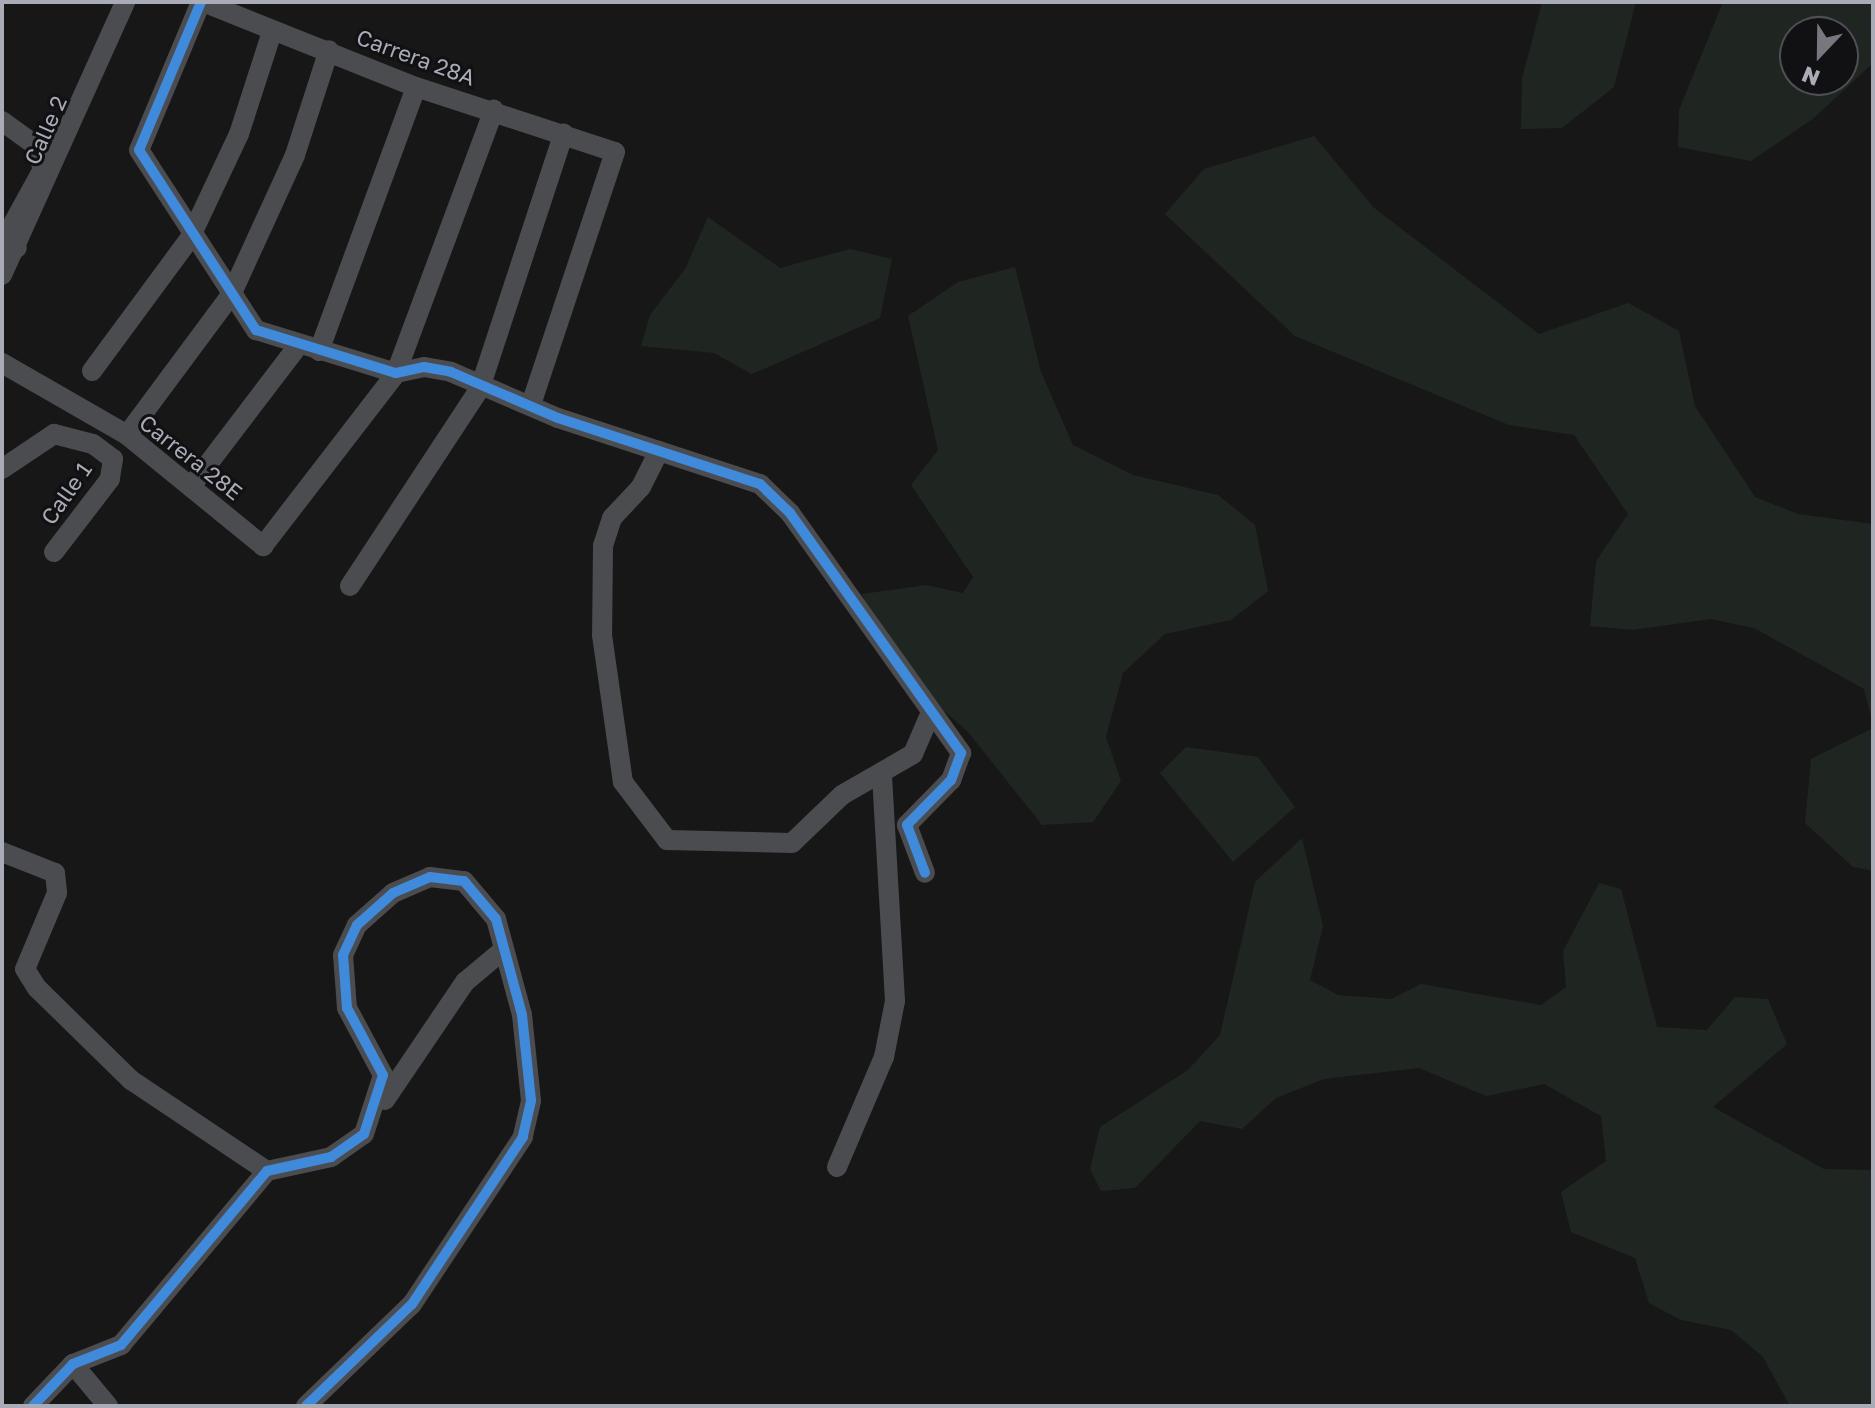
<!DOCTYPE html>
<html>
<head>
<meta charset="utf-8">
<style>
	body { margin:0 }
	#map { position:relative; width:1875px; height:1408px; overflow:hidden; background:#171717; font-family:"Golos Text",sans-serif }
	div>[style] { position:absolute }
	.green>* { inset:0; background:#1f2621 }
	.minor>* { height:20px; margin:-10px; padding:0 10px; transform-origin:10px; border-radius:10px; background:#4b4c50 }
	.cycleway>* { height:10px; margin:-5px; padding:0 5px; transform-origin:5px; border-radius:5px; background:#408adc }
	span { translate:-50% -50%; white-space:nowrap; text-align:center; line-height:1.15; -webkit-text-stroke:6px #111113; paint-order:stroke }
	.street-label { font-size:22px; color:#a9abb7 }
	.frame { position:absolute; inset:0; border:4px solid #a9abb7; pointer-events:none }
	.north { position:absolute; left:1779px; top:16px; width:80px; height:80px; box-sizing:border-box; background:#111113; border:2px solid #4e4f55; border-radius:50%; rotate:202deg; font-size:22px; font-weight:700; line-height:32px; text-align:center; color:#a9abb7 }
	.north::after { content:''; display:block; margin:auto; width:28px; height:36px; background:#76777f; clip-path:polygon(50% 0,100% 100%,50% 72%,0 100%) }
</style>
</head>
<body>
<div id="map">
	<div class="green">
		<div style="clip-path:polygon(1542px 2px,1636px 2px,1614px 87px,1562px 128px,1521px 129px,1522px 79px)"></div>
		<div style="clip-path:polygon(evenodd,1723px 2px,1873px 2px,1873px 63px,1814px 118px,1751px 161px,1678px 147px,1679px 110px,1723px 2px,1843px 32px,1843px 80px,1795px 80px,1795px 32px,1843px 32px)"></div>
		<div style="clip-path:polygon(1314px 136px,1373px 207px,1539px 334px,1628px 303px,1679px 331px,1695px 406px,1755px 497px,1798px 514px,1873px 524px,1873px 725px,1864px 689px,1754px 628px,1711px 619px,1632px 630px,1590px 626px,1596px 561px,1628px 514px,1574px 435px,1509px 425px,1295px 336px,1165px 214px,1204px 169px)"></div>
		<div style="clip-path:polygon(708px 217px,780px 268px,850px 249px,892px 259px,880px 318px,752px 374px,714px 353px,641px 346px,650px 315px,685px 269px)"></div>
		<div style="clip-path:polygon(1015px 267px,1041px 372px,1073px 445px,1133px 475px,1218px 495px,1255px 525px,1268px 591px,1231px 620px,1165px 634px,1123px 673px,1106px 737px,1121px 781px,1093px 822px,1042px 825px,968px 732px,934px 702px,876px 626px,862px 594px,926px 585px,963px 593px,973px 577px,911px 485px,938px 450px,908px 316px,958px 282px)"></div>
		<div style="clip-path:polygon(1873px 728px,1873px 871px,1853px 867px,1805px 823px,1811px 759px)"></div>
		<div style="clip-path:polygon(1186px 747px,1258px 757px,1295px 807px,1233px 862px,1160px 773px)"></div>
		<div style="clip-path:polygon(1302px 838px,1323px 926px,1310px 980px,1338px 995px,1391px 999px,1421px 984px,1541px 1005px,1566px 987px,1563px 951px,1599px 883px,1621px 889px,1657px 1027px,1707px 1030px,1735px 997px,1768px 999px,1787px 1044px,1713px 1107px,1824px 1169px,1873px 1170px,1873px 1406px,1790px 1406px,1763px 1357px,1731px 1330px,1681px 1320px,1649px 1303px,1635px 1258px,1571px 1232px,1561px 1192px,1606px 1161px,1601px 1116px,1544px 1084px,1486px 1096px,1419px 1068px,1324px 1079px,1276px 1098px,1242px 1129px,1200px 1121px,1135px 1188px,1101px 1191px,1090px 1169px,1100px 1127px,1188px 1070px,1220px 1035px,1255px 882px)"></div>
	</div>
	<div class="minor">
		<div style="left:201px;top:2px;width:160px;rotate:112.7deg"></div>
		<div style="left:139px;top:150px;width:215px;rotate:57deg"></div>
		<div style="left:256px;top:330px;width:146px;rotate:17.1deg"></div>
		<div style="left:396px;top:373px;width:29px;rotate:-12deg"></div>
		<div style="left:424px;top:367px;width:27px;rotate:10deg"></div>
		<div style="left:451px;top:372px;width:116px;rotate:23.3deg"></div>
		<div style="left:558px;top:418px;width:213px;rotate:18.1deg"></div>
		<div style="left:760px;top:484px;width:42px;rotate:44deg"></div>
		<div style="left:790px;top:513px;width:295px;rotate:54.5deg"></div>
		<div style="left:961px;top:753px;width:29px;rotate:110deg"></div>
		<div style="left:951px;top:780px;width:63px;rotate:134.4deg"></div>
		<div style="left:907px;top:825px;width:51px;rotate:69.4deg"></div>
		<div style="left:203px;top:2px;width:229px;rotate:21.8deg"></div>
		<div style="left:416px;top:87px;width:209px;rotate:18.1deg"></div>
		<div style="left:615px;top:152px;width:266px;rotate:108.4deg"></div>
		<div style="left:2px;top:121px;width:39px;rotate:36deg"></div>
		<div style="left:34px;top:144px;width:27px;rotate:70deg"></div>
		<div style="left:43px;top:169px;width:81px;rotate:118.8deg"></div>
		<div style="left:4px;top:240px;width:15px;rotate:32deg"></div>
		<div style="left:2px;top:275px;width:299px;rotate:-65.7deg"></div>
		<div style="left:319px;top:351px;width:281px;rotate:-69.8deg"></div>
		<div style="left:2px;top:363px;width:144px;rotate:29.9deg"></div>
		<div style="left:127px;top:435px;width:176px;rotate:39.2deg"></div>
		<div style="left:263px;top:546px;width:218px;rotate:-52.4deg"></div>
		<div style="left:396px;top:373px;width:281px;rotate:-69.6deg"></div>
		<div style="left:92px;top:371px;width:165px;rotate:-53.6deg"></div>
		<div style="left:190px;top:238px;width:115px;rotate:-64.8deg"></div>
		<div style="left:239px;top:134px;width:107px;rotate:-72.1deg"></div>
		<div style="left:127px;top:435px;width:174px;rotate:-53.4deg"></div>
		<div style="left:231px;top:295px;width:154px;rotate:-65.4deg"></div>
		<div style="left:295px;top:155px;width:110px;rotate:-72.1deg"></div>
		<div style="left:659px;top:451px;width:40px;rotate:116.6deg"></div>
		<div style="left:641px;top:487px;width:42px;rotate:133.1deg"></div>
		<div style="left:612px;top:518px;width:29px;rotate:108deg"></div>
		<div style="left:603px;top:546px;width:89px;rotate:90.6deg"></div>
		<div style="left:602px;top:635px;width:148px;rotate:81.9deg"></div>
		<div style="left:623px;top:782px;width:73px;rotate:52.8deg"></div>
		<div style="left:667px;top:840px;width:125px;rotate:1.4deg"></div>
		<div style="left:792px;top:843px;width:69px;rotate:-43.8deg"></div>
		<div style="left:842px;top:795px;width:82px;rotate:-30deg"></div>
		<div style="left:913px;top:754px;width:40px;rotate:-66.6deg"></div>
		<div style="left:2px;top:469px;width:63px;rotate:-33.9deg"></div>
		<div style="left:54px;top:434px;width:40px;rotate:14.4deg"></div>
		<div style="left:93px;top:444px;width:25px;rotate:37deg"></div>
		<div style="left:113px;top:459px;width:20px;rotate:99deg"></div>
		<div style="left:110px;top:479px;width:92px;rotate:127.5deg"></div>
		<div style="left:192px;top:485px;width:173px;rotate:-52.7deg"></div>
		<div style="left:350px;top:586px;width:237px;rotate:-56.7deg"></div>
		<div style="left:480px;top:388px;width:268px;rotate:-71.8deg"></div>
		<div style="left:2px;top:852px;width:57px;rotate:21.6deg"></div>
		<div style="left:55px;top:873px;width:20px;rotate:84deg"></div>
		<div style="left:57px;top:893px;width:82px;rotate:112.8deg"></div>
		<div style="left:25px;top:969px;width:22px;rotate:58deg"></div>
		<div style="left:37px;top:988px;width:132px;rotate:44.4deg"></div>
		<div style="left:131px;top:1080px;width:164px;rotate:33.8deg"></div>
		<div style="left:385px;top:1100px;width:143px;rotate:-55.9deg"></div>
		<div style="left:465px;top:982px;width:48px;rotate:-40deg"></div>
		<div style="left:837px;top:1167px;width:120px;rotate:-66.9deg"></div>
		<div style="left:884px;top:1057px;width:57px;rotate:-78.9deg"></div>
		<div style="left:895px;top:1001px;width:227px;rotate:-93.3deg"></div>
		<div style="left:73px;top:1364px;width:55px;rotate:50.2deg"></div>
		<div style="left:33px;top:1406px;width:58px;rotate:-46.4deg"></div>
		<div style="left:73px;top:1364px;width:52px;rotate:-21.6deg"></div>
		<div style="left:121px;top:1345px;width:227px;rotate:-50deg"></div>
		<div style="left:267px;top:1171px;width:66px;rotate:-12.3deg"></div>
		<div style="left:331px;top:1157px;width:40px;rotate:-34.9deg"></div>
		<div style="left:364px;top:1134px;width:62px;rotate:-72.1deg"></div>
		<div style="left:383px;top:1075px;width:76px;rotate:-118.2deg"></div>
		<div style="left:347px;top:1008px;width:53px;rotate:-94.3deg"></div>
		<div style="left:343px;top:955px;width:33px;rotate:-65deg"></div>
		<div style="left:357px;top:925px;width:48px;rotate:-41.6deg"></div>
		<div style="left:393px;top:893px;width:40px;rotate:-23.4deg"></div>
		<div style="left:430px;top:877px;width:34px;rotate:7deg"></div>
		<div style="left:464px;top:881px;width:50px;rotate:49.9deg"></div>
		<div style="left:496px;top:919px;width:99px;rotate:74.8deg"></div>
		<div style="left:522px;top:1015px;width:86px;rotate:84deg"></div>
		<div style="left:531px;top:1101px;width:37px;rotate:103deg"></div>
		<div style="left:523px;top:1137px;width:201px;rotate:123.6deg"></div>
		<div style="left:412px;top:1304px;width:147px;rotate:136.1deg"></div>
	</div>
	<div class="cycleway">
		<div style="left:201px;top:2px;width:160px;rotate:112.7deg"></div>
		<div style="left:139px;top:150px;width:215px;rotate:57deg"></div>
		<div style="left:256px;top:330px;width:146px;rotate:17.1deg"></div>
		<div style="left:396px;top:373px;width:29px;rotate:-12deg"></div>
		<div style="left:424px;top:367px;width:27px;rotate:10deg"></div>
		<div style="left:451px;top:372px;width:116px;rotate:23.3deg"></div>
		<div style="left:558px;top:418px;width:213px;rotate:18.1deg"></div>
		<div style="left:760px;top:484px;width:42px;rotate:44deg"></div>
		<div style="left:790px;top:513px;width:295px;rotate:54.5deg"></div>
		<div style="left:961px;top:753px;width:29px;rotate:110deg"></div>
		<div style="left:951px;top:780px;width:63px;rotate:134.4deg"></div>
		<div style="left:907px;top:825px;width:51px;rotate:69.4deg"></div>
		<div style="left:33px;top:1406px;width:58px;rotate:-46.4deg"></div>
		<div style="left:73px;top:1364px;width:52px;rotate:-21.6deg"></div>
		<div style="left:121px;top:1345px;width:227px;rotate:-50deg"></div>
		<div style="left:267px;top:1171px;width:66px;rotate:-12.3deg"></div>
		<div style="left:331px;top:1157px;width:40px;rotate:-34.9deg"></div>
		<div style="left:364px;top:1134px;width:62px;rotate:-72.1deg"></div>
		<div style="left:383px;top:1075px;width:76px;rotate:-118.2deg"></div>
		<div style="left:347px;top:1008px;width:53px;rotate:-94.3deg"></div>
		<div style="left:343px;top:955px;width:33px;rotate:-65deg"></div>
		<div style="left:357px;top:925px;width:48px;rotate:-41.6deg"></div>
		<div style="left:393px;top:893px;width:40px;rotate:-23.4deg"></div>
		<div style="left:430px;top:877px;width:34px;rotate:7deg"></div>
		<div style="left:464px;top:881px;width:50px;rotate:49.9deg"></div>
		<div style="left:496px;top:919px;width:99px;rotate:74.8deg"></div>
		<div style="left:522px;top:1015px;width:86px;rotate:84deg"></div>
		<div style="left:531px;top:1101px;width:37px;rotate:103deg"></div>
		<div style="left:523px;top:1137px;width:201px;rotate:123.6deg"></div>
		<div style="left:412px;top:1304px;width:147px;rotate:136.1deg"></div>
	</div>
	<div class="street-label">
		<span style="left:416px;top:57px;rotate:20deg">Carrera 28A</span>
		<span style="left:45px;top:130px;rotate:-66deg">Calle 2</span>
		<span style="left:191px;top:457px;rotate:38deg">Carrera 28E</span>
		<span style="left:66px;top:493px;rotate:-55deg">Calle 1</span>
	</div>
	<div class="frame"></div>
	<div class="north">N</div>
</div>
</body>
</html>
